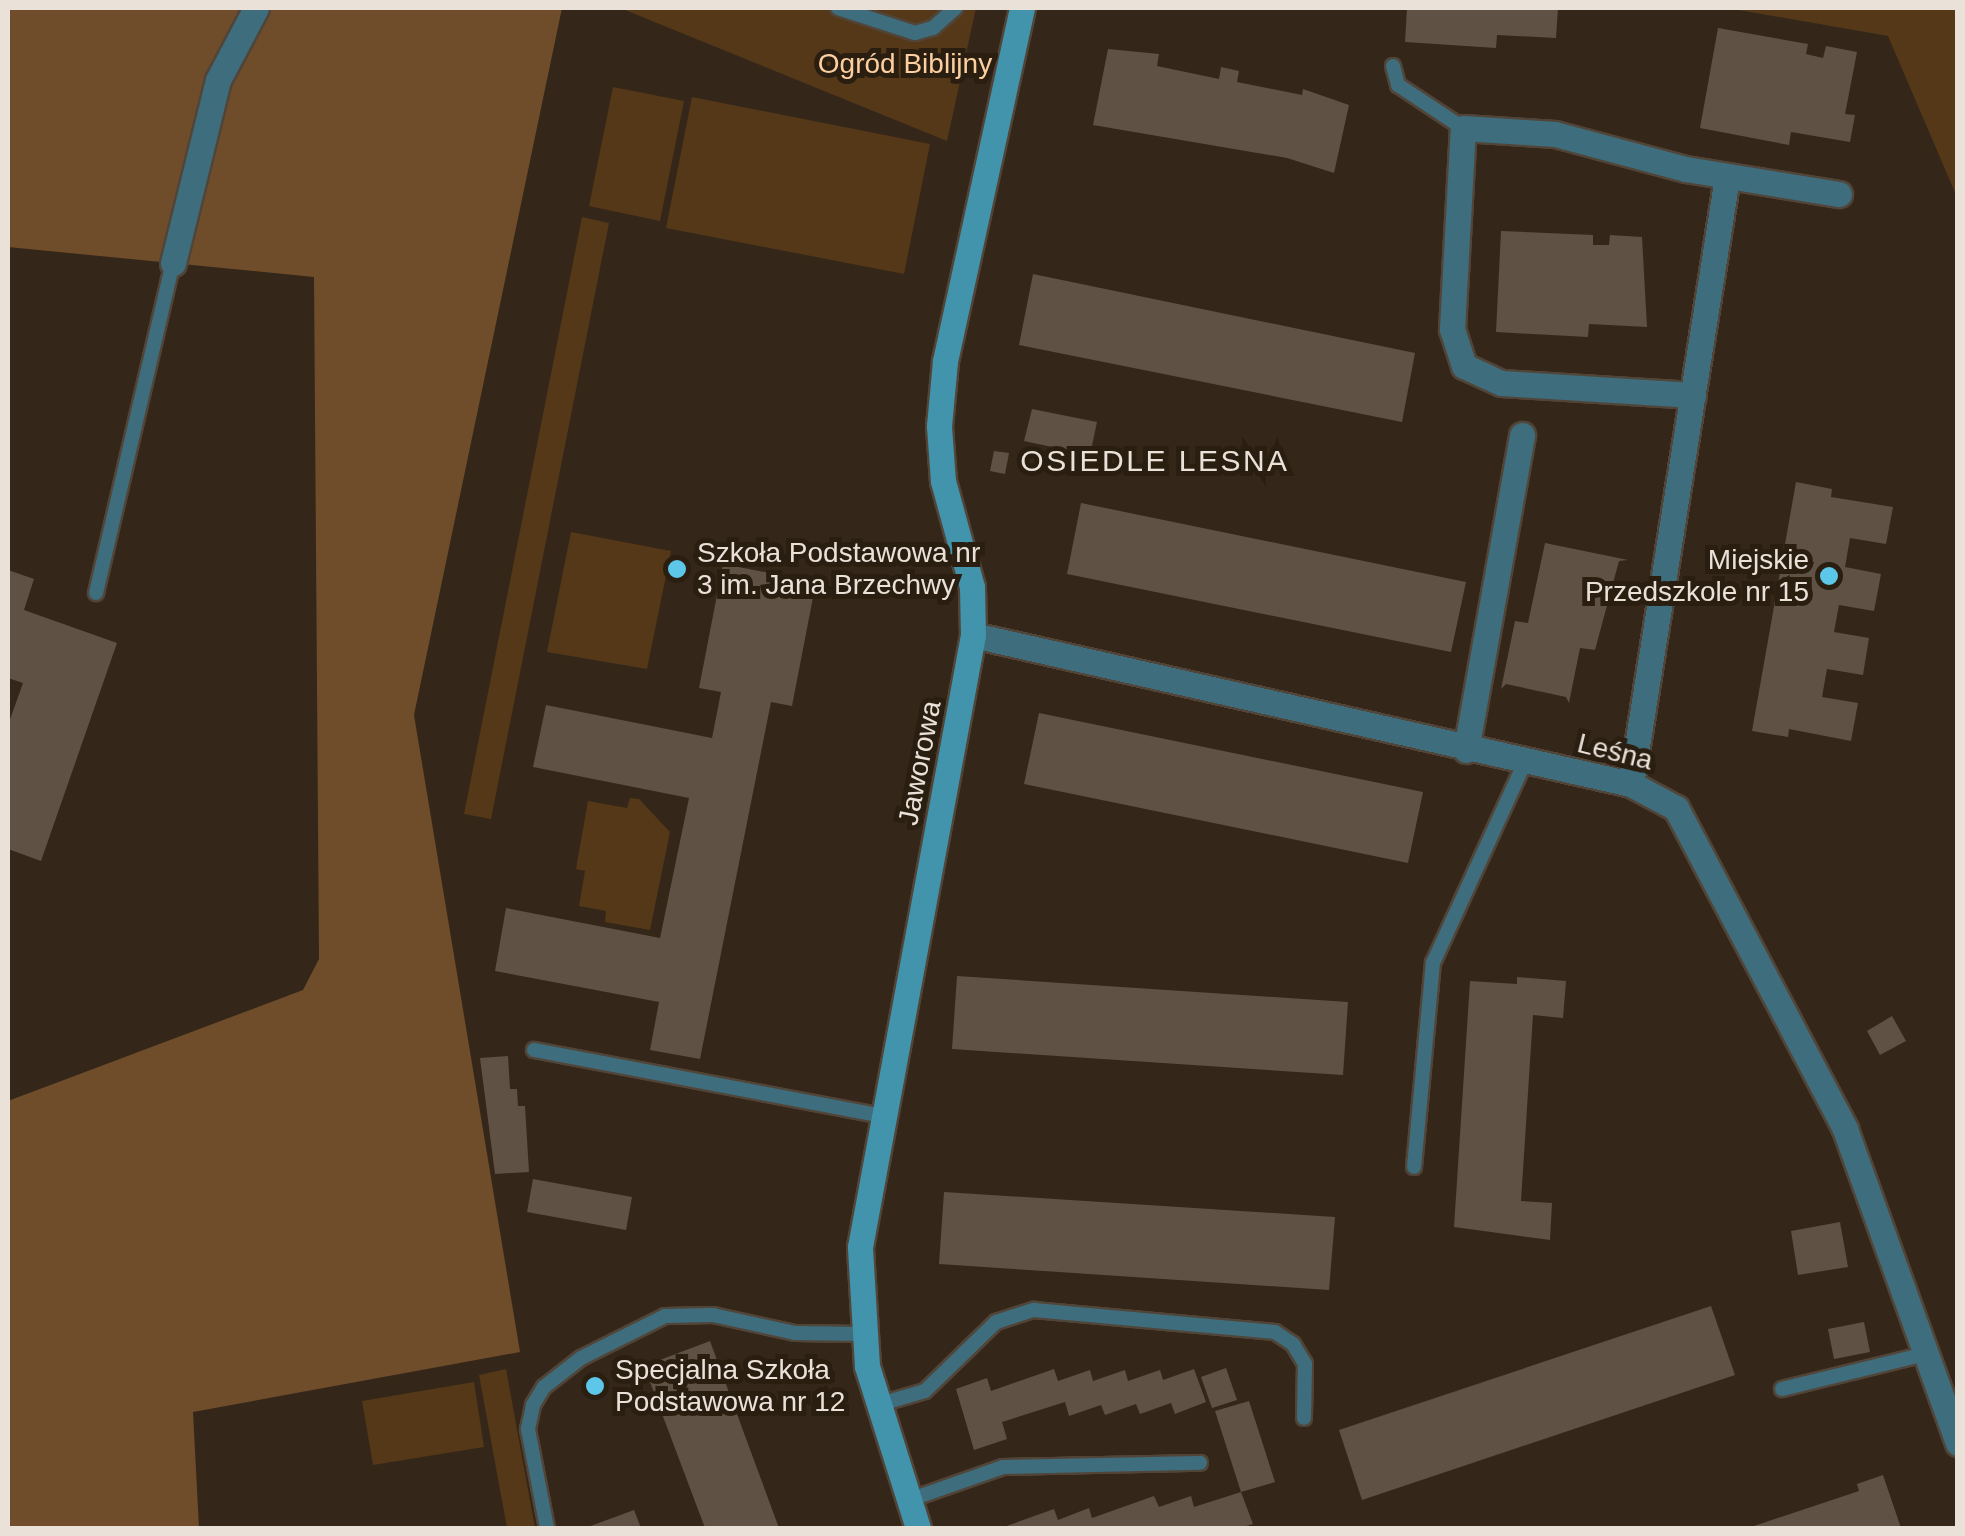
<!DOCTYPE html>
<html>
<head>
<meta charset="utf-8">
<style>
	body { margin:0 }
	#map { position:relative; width:1965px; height:1536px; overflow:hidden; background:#34271a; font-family:Arial,sans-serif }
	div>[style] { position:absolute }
	.green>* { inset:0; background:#543818 }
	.forest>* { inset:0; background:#6f4d2a }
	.building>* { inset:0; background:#5f5143 }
	.roads { filter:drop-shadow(2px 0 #514539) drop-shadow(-2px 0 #514539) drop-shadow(0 2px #514539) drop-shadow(0 -2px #514539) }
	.lane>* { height:14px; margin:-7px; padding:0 7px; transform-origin:7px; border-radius:7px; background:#3e6e7d }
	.street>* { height:25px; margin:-12.5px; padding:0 12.5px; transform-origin:12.5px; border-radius:12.5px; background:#3e6e7d }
	.secondary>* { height:25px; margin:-12.5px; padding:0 12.5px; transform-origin:12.5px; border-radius:12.5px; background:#4294ac }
	.dots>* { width:28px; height:28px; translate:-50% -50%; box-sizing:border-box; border:5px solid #2a1e11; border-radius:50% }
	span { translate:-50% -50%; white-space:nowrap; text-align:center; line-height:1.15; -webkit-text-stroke:10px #2a1e11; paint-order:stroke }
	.park-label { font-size:28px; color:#fccfa1 }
	.poi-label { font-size:28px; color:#eae1d9 }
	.left { translate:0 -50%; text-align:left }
	.right { translate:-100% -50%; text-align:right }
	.street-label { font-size:28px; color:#eae1d9 }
	.neighbourhood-label { font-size:30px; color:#eae1d9; letter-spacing:2.5px }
	.frame { position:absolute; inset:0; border:10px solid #eae1d9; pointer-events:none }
</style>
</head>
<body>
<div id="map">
	<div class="green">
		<div style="clip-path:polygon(620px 8px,976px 8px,947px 141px)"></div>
		<div style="clip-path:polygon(1727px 8px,1957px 8px,1957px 197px,1888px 36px)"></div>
		<div style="clip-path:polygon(613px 87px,684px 101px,660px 221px,589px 206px)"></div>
		<div style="clip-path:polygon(692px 97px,930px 144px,904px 274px,666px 228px)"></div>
		<div style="clip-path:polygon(582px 217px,609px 223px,491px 819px,464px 814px)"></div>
		<div style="clip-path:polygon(571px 532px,671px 551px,647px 669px,547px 652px)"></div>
		<div style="clip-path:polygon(630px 798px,639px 799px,670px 832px,650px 930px,605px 922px,606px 911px,579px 906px,585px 871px,576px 869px,588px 801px,627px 808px)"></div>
		<div style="clip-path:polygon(506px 1369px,535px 1528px,507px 1528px,479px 1375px)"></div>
		<div style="clip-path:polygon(474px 1382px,484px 1447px,373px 1465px,362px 1401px)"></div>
	</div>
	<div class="forest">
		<div style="clip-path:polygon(8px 8px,562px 8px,414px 715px,520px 1352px,193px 1412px,199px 1528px,8px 1528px,8px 1101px,303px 990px,319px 959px,314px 277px,8px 247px)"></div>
	</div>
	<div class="building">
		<div style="clip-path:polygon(1407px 8px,1558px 8px,1556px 38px,1497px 35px,1496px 48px,1405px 42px)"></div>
		<div style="clip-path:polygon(1718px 28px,1808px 44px,1806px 54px,1823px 58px,1826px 46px,1857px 52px,1845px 114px,1855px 115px,1850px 142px,1791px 132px,1789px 145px,1700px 128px)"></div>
		<div style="clip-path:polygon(1108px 49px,1159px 54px,1157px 66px,1219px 79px,1221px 67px,1239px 71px,1237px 82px,1302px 95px,1303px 89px,1349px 105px,1334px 173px,1287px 158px,1093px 125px)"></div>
		<div style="clip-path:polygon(1501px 231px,1593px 235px,1593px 245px,1609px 245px,1610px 235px,1642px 237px,1647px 327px,1589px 324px,1588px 337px,1496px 332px)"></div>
		<div style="clip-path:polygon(1033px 274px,1415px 353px,1402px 422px,1019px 345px)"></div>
		<div style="clip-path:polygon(1032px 409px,1097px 422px,1090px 455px,1024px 441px)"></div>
		<div style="clip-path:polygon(994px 451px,1009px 453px,1005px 474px,990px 471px)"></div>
		<div style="clip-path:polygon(1796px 482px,1832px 489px,1831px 497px,1893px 507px,1886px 544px,1850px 538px,1845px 567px,1881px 574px,1874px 611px,1839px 605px,1834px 632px,1869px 638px,1863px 675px,1827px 669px,1822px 697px,1858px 703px,1851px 741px,1789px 729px,1788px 737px,1752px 731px)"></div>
		<div style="clip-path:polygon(1081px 503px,1466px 582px,1451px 652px,1067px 574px)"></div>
		<div style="clip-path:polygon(1545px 543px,1628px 560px,1619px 561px,1595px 650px,1580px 648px,1569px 703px,1566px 697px,1506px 684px,1501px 689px,1515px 621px,1528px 623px)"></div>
		<div style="clip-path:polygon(723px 564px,816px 582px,792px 706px,771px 702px,700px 1059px,650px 1050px,659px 1002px,495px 971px,506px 908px,660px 938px,689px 798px,533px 767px,546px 705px,712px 738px,721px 692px,699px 688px)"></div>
		<div style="clip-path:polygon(8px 570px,34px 579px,24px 610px,117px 643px,41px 861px,8px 849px,8px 725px,23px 683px,8px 678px)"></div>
		<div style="clip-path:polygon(1039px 713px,1423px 792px,1408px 863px,1024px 784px)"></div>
		<div style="clip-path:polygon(957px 976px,1348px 1002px,1343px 1075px,952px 1049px)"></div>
		<div style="clip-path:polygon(1517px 977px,1566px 981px,1563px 1018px,1533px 1015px,1521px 1201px,1552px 1203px,1550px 1240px,1454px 1227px,1470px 981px,1517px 984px)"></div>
		<div style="clip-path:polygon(1892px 1016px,1906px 1041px,1880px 1055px,1867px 1031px)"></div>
		<div style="clip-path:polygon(508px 1056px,510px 1089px,517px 1089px,518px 1106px,525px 1106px,529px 1172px,495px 1174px,480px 1058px)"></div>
		<div style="clip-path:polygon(533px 1179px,632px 1197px,626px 1230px,527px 1212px)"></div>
		<div style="clip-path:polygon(944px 1192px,1335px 1217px,1329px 1290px,939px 1264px)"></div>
		<div style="clip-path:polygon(1840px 1222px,1848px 1267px,1798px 1275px,1791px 1231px)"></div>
		<div style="clip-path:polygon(1711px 1306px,1735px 1375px,1362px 1500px,1339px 1430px)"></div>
		<div style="clip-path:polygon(1864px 1322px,1870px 1352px,1834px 1359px,1828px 1329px)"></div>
		<div style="clip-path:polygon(710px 1341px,779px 1528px,705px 1528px,644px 1366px)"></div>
		<div style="clip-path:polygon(1226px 1368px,1237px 1400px,1212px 1408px,1201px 1377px)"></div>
		<div style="clip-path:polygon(1054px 1369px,1058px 1381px,1090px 1370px,1093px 1381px,1125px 1370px,1128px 1381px,1160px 1370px,1163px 1380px,1194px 1369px,1206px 1402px,1175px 1414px,1171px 1403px,1140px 1414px,1136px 1404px,1105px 1415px,1101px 1405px,1069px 1416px,1065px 1402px,1002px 1422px,1007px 1439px,974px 1450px,956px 1389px,987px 1378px,991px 1391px)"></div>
		<div style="clip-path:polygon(1249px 1401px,1275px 1482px,1241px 1492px,1215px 1411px)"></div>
		<div style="clip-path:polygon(1883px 1475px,1901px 1528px,1748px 1528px,1859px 1491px,1857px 1484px)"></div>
		<div style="clip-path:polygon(1241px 1492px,1253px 1524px,1240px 1528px,1001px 1528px,1054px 1509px,1058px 1520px,1089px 1508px,1092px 1518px,1154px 1496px,1159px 1507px,1191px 1496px,1194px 1507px)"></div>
		<div style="clip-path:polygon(634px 1510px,641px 1528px,585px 1528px)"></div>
	</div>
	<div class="roads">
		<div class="lane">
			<div style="left:838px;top:8px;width:81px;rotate:18deg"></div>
			<div style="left:915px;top:33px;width:19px;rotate:-16deg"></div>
			<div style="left:933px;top:28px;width:30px;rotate:-42deg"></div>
			<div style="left:1393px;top:66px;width:20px;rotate:75deg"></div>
			<div style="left:1398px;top:85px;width:78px;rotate:33.5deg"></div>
			<div style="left:96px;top:593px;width:339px;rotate:-76.9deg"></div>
			<div style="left:534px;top:1050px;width:354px;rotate:10.7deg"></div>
			<div style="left:1414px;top:1167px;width:205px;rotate:-84.7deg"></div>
			<div style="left:1433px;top:963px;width:221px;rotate:-65.4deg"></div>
			<div style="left:1782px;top:1389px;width:148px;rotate:-13.7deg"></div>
			<div style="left:877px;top:1405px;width:50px;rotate:-16.3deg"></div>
			<div style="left:925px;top:1391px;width:99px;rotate:-44.2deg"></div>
			<div style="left:996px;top:1322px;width:40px;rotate:-18deg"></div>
			<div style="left:1034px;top:1310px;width:242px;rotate:5.2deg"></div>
			<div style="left:1275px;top:1332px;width:22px;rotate:34deg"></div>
			<div style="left:1293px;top:1344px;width:23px;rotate:59deg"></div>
			<div style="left:1305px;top:1364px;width:54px;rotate:91.1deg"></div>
			<div style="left:909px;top:1500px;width:100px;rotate:-19.3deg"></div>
			<div style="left:1003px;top:1467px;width:197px;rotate:-1.2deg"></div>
			<div style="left:547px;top:1528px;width:101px;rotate:-100.9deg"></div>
			<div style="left:528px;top:1429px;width:25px;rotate:-78deg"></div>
			<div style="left:533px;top:1405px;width:21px;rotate:-59deg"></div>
			<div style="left:544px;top:1387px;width:47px;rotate:-38.1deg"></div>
			<div style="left:581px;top:1358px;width:94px;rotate:-26.6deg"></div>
			<div style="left:665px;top:1316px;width:48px;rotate:-1.2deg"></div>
			<div style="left:713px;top:1315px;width:84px;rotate:12.4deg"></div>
			<div style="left:795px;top:1333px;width:67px;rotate:0.9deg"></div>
		</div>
		<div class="street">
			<div style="left:173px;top:263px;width:188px;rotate:-76.2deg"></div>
			<div style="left:218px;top:80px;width:81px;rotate:-62.2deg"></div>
			<div style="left:1693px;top:395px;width:192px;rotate:-176.4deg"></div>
			<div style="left:1501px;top:383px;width:41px;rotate:-155.3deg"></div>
			<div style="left:1464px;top:366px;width:39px;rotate:-108deg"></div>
			<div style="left:1452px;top:329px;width:201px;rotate:-86.9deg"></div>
			<div style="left:1463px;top:128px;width:92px;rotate:3.7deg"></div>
			<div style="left:1555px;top:134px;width:136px;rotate:15deg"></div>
			<div style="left:1686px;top:169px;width:155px;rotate:9.3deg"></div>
			<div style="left:973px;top:635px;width:675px;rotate:12.76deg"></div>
			<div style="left:1631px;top:784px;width:51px;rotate:28.1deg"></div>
			<div style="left:1676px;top:808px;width:363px;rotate:62.2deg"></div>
			<div style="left:1845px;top:1129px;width:334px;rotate:70.2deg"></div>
			<div style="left:1466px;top:750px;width:320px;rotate:-79.9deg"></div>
			<div style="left:1631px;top:784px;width:615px;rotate:-81.01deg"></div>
		</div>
		<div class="secondary">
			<div style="left:918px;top:1528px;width:170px;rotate:-107.5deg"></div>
			<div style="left:867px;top:1366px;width:119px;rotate:-93.4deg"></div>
			<div style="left:860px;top:1247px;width:622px;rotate:-79.54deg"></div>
			<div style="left:973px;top:635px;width:48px;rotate:-91.2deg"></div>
			<div style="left:972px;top:587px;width:110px;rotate:-105.3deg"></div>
			<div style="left:943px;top:481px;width:55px;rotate:-94.2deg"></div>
			<div style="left:939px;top:426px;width:65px;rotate:-84.7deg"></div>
			<div style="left:945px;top:361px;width:361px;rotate:-77.7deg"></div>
		</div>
	</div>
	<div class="dots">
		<div style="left:677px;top:569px;background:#5cc7e8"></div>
		<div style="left:1829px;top:576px;background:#5cc7e8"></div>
		<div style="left:595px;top:1386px;background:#5cc7e8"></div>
	</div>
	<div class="park-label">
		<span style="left:905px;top:64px">Ogród Biblijny</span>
	</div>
	<div class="poi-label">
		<span class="left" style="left:697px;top:569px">Szkoła Podstawowa nr<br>3 im. Jana Brzechwy</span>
		<span class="right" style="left:1809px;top:576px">Miejskie<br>Przedszkole nr 15</span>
		<span class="left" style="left:615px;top:1386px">Specjalna Szkoła<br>Podstawowa nr 12</span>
	</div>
	<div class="street-label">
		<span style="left:1615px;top:752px;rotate:14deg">Leśna</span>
		<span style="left:920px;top:763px;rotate:-79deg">Jaworowa</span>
	</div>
	<div class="neighbourhood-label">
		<span style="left:1155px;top:461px">OSIEDLE LESNA</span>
	</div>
	<div class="frame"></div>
</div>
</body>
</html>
